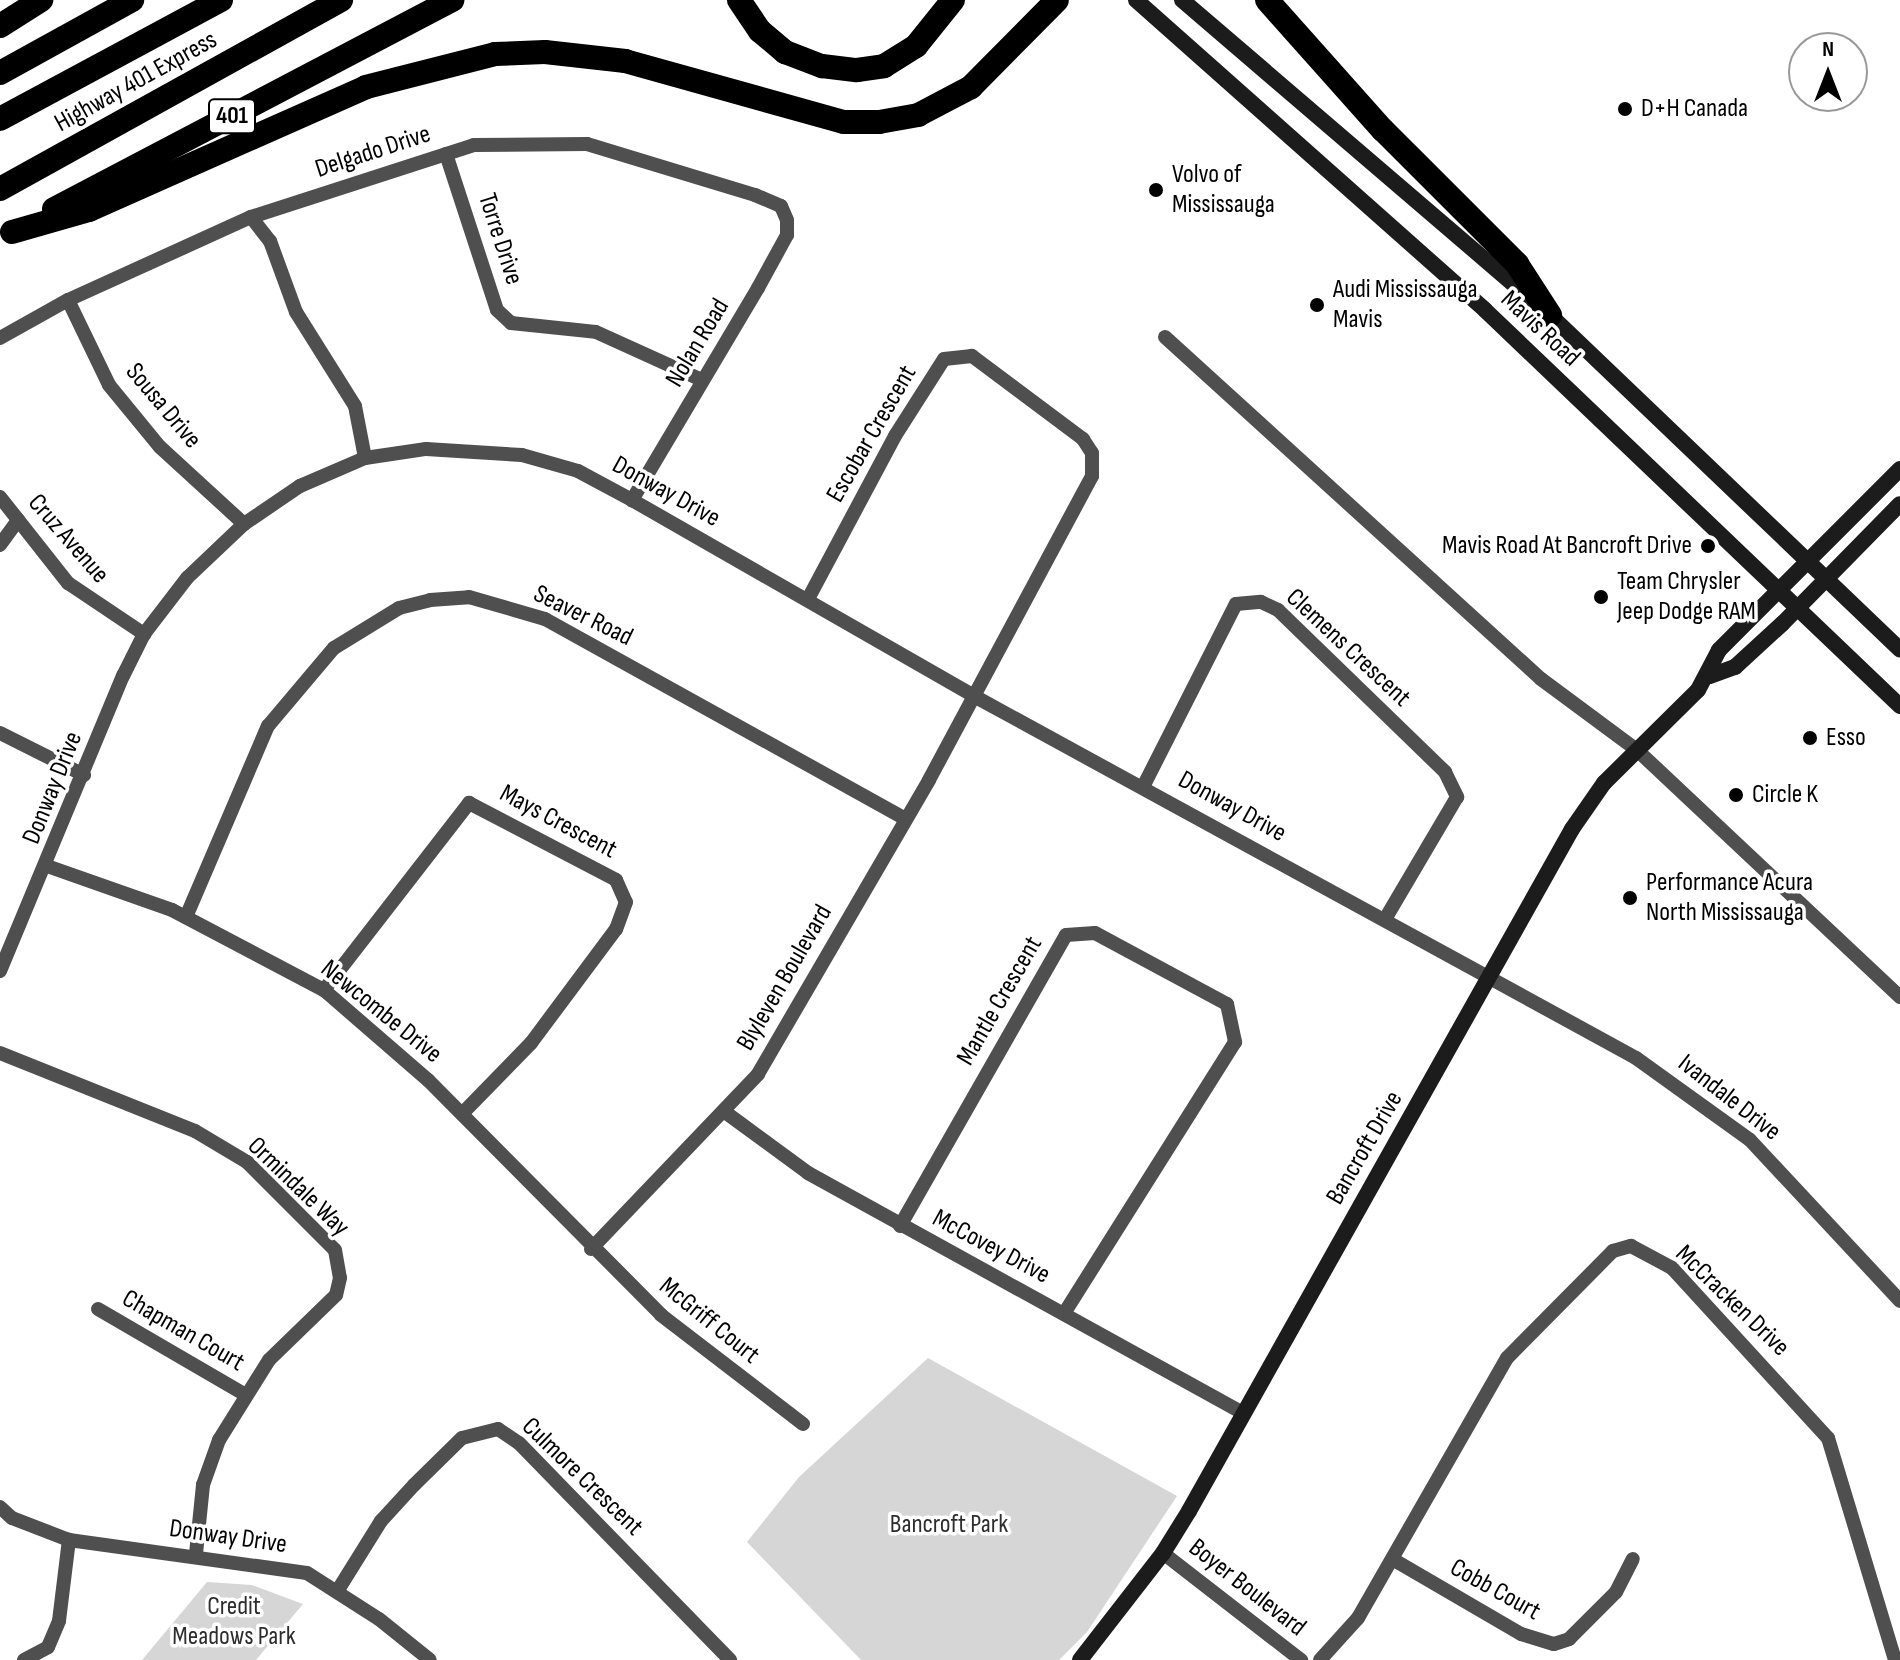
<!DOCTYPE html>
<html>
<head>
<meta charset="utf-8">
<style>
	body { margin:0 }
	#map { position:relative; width:1900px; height:1660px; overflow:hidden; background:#fff; font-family:"Sofia Sans Condensed",sans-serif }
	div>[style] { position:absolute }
	.green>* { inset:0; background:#d6d6d6 }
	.street>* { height:14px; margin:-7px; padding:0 7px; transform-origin:7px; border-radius:7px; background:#4f4f4f }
	.secondary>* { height:16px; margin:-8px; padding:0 8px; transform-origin:8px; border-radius:8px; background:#1c1c1c }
	.highway>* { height:24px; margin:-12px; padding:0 12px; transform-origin:12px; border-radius:12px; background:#000 }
	.dots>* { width:22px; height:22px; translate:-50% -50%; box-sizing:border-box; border:4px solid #fff; border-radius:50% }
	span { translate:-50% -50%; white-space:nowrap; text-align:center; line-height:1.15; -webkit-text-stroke:7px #fff; paint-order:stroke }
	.shield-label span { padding:2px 6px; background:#fff; border:2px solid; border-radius:6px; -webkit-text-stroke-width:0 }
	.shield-label { font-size:24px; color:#000; font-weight:700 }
	.street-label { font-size:26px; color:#000 }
	.poi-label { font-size:26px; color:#000 }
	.left { translate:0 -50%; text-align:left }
	.right { translate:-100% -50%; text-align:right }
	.park-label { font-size:26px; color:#2d2d2d }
	.north { position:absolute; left:1788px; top:32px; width:80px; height:80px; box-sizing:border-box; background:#fff; border:2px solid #999; border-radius:50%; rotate:0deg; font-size:22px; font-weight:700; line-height:32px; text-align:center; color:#000 }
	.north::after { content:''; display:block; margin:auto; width:28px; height:36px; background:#000; clip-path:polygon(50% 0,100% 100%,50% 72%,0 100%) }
</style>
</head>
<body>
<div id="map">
	<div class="green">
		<div style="clip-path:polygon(928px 1358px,1177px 1496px,1087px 1632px,1059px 1660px,861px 1660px,747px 1542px,799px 1477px)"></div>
		<div style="clip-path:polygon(207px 1582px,252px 1585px,303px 1604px,256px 1660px,142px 1660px)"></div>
	</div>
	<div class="street">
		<div style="left:446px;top:154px;width:164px;rotate:71.9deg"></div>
		<div style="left:497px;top:310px;width:19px;rotate:43deg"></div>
		<div style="left:511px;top:323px;width:85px;rotate:6deg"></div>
		<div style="left:596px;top:332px;width:116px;rotate:24.4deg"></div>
		<div style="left:251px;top:217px;width:31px;rotate:52deg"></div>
		<div style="left:270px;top:241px;width:76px;rotate:69.9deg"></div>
		<div style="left:296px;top:312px;width:111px;rotate:57.9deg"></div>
		<div style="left:355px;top:406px;width:53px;rotate:79.1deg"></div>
		<div style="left:68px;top:300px;width:94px;rotate:64.2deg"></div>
		<div style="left:109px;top:385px;width:80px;rotate:50.6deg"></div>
		<div style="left:160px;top:447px;width:114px;rotate:42.5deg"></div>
		<div style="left:1165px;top:337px;width:508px;rotate:42.29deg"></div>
		<div style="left:1541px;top:679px;width:119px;rotate:36.5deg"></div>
		<div style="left:1637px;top:750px;width:361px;rotate:43.2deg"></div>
		<div style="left:0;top:338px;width:78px;rotate:-29.2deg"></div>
		<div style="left:68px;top:300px;width:201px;rotate:-24.4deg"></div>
		<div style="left:251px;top:217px;width:234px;rotate:-17.9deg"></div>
		<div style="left:474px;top:145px;width:113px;rotate:-0.5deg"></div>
		<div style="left:587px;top:144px;width:176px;rotate:16.9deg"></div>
		<div style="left:755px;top:195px;width:28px;rotate:23deg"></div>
		<div style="left:781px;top:206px;width:15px;rotate:67deg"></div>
		<div style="left:787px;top:220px;width:15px;rotate:90deg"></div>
		<div style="left:787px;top:235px;width:60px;rotate:118.7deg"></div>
		<div style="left:758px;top:288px;width:247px;rotate:120.7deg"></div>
		<div style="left:0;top:497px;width:110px;rotate:51.7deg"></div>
		<div style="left:68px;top:583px;width:92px;rotate:33.9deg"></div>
		<div style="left:0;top:545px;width:31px;rotate:-54deg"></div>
		<div style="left:0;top:733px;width:94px;rotate:26.6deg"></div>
		<div style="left:1144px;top:785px;width:203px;rotate:-63.1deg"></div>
		<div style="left:1236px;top:604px;width:25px;rotate:-5deg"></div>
		<div style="left:1261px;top:602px;width:19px;rotate:25deg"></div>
		<div style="left:1278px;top:610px;width:233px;rotate:44.1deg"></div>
		<div style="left:1445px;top:772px;width:28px;rotate:64deg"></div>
		<div style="left:1457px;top:797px;width:142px;rotate:120.5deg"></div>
		<div style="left:47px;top:866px;width:133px;rotate:19.4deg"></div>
		<div style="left:172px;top:910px;width:172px;rotate:27.8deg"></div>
		<div style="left:324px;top:990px;width:138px;rotate:40.9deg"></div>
		<div style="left:428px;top:1080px;width:331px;rotate:45.2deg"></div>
		<div style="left:661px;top:1315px;width:179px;rotate:37.5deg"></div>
		<div style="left:186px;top:917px;width:208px;rotate:-66.8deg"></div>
		<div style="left:268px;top:726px;width:102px;rotate:-49.8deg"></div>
		<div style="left:334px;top:648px;width:76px;rotate:-31.6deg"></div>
		<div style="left:399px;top:608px;width:32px;rotate:-14deg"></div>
		<div style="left:430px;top:600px;width:39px;rotate:-4deg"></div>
		<div style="left:469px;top:597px;width:79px;rotate:16.1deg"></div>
		<div style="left:545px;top:619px;width:410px;rotate:29deg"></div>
		<div style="left:0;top:971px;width:320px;rotate:-67.4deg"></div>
		<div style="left:123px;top:676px;width:47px;rotate:-63.4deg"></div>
		<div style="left:144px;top:634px;width:71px;rotate:-52.5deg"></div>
		<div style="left:187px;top:578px;width:79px;rotate:-43.5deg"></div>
		<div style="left:244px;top:524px;width:68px;rotate:-34.2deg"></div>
		<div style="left:300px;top:486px;width:71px;rotate:-23.3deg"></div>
		<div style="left:365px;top:458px;width:62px;rotate:-8.4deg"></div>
		<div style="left:426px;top:449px;width:96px;rotate:3.6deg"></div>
		<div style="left:522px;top:455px;width:58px;rotate:15.9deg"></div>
		<div style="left:578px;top:471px;width:61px;rotate:28.2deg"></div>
		<div style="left:632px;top:500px;width:392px;rotate:29.8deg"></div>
		<div style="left:972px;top:695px;width:757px;rotate:28.66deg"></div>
		<div style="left:1636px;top:1058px;width:140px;rotate:35.7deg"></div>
		<div style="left:1750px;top:1140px;width:220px;rotate:47deg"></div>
		<div style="left:324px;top:990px;width:237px;rotate:-52.2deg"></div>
		<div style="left:469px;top:803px;width:166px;rotate:27.6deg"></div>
		<div style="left:616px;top:880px;width:24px;rotate:66deg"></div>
		<div style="left:626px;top:902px;width:29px;rotate:110deg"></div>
		<div style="left:616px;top:929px;width:142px;rotate:126.7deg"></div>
		<div style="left:531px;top:1043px;width:99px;rotate:134.2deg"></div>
		<div style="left:0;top:1053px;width:210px;rotate:21.8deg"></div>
		<div style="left:195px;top:1131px;width:61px;rotate:30.8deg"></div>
		<div style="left:247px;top:1162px;width:124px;rotate:45deg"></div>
		<div style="left:335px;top:1250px;width:28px;rotate:80deg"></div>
		<div style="left:340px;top:1278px;width:17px;rotate:103deg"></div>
		<div style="left:336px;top:1295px;width:93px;rotate:135.9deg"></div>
		<div style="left:269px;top:1360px;width:94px;rotate:122deg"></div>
		<div style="left:219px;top:1440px;width:48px;rotate:109.6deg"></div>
		<div style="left:203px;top:1485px;width:69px;rotate:95.8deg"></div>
		<div style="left:725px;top:1112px;width:103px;rotate:36.3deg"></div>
		<div style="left:808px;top:1173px;width:495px;rotate:28.9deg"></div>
		<div style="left:900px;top:1226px;width:335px;rotate:-60.3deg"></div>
		<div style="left:1066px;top:935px;width:29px;rotate:-4deg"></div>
		<div style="left:1095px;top:933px;width:150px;rotate:28.3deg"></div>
		<div style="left:1227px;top:1004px;width:39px;rotate:78deg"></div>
		<div style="left:1235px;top:1042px;width:321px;rotate:122.2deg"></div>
		<div style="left:591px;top:1249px;width:242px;rotate:-46.3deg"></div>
		<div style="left:758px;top:1074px;width:340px;rotate:-59.8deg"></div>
		<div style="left:929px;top:780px;width:345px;rotate:-61.8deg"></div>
		<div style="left:1092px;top:476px;width:23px;rotate:-90deg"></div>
		<div style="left:1092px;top:453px;width:17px;rotate:-123deg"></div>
		<div style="left:1083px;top:439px;width:139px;rotate:-143.2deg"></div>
		<div style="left:972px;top:356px;width:28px;rotate:174deg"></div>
		<div style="left:944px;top:359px;width:91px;rotate:122.5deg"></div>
		<div style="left:895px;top:436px;width:183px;rotate:118.1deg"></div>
		<div style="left:98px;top:1309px;width:169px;rotate:30.2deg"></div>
		<div style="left:0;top:1507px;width:16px;rotate:43deg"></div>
		<div style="left:12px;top:1518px;width:61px;rotate:21.1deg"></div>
		<div style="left:69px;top:1540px;width:240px;rotate:7.9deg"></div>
		<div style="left:307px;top:1573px;width:85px;rotate:32.6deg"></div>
		<div style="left:379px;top:1619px;width:65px;rotate:38.8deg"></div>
		<div style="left:1163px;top:1553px;width:175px;rotate:37.8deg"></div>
		<div style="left:1394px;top:1560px;width:147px;rotate:30.2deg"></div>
		<div style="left:1521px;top:1634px;width:34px;rotate:17deg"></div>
		<div style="left:1554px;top:1644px;width:16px;rotate:-18deg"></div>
		<div style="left:1569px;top:1639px;width:66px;rotate:-45deg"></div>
		<div style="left:1616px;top:1592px;width:37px;rotate:-63deg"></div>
		<div style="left:338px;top:1590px;width:81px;rotate:-58.1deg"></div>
		<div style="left:381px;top:1521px;width:49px;rotate:-47.5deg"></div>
		<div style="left:414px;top:1485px;width:67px;rotate:-44.4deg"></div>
		<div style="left:462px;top:1438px;width:37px;rotate:-14deg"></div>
		<div style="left:498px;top:1429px;width:25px;rotate:34deg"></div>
		<div style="left:519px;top:1443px;width:303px;rotate:45.8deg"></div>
		<div style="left:24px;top:1660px;width:27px;rotate:-28deg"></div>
		<div style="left:48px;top:1647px;width:28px;rotate:-67deg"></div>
		<div style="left:59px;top:1621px;width:82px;rotate:-83deg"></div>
		<div style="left:1320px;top:1660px;width:57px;rotate:-47.9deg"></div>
		<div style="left:1358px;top:1618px;width:300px;rotate:-60.2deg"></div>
		<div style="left:1507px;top:1358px;width:151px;rotate:-45.3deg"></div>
		<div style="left:1613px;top:1251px;width:19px;rotate:-16deg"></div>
		<div style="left:1631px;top:1246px;width:47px;rotate:28.2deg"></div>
		<div style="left:1672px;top:1268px;width:231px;rotate:47.5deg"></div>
		<div style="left:1828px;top:1438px;width:232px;rotate:73.2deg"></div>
	</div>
	<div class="secondary">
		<div style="left:1136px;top:0;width:467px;rotate:41.6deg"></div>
		<div style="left:1485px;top:310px;width:574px;rotate:43.66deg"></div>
		<div style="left:1182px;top:0;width:484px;rotate:40.6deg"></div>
		<div style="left:1550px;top:315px;width:484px;rotate:43.7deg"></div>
		<div style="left:1710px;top:676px;width:27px;rotate:-20deg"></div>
		<div style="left:1735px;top:667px;width:64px;rotate:-42.5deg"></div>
		<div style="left:1782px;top:624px;width:168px;rotate:-45.5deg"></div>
		<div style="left:1080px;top:1660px;width:135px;rotate:-52.2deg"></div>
		<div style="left:1163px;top:1553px;width:49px;rotate:-58.2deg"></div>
		<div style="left:1189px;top:1511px;width:782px;rotate:-60.68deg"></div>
		<div style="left:1572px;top:829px;width:56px;rotate:-55.2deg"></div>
		<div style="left:1604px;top:783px;width:132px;rotate:-44.7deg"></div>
		<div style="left:1698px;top:690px;width:45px;rotate:-62.3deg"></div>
		<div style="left:1719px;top:650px;width:256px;rotate:-45deg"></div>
	</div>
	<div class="highway">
		<div style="left:739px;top:0;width:37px;rotate:56deg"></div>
		<div style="left:760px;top:31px;width:33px;rotate:40deg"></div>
		<div style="left:785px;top:52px;width:40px;rotate:21deg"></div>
		<div style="left:822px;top:66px;width:35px;rotate:7deg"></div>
		<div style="left:857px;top:70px;width:27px;rotate:-8deg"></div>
		<div style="left:884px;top:66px;width:38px;rotate:-32deg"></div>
		<div style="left:916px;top:46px;width:59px;rotate:-51.2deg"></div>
		<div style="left:1267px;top:0;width:174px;rotate:48.3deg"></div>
		<div style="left:1383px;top:130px;width:190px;rotate:45deg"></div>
		<div style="left:1517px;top:264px;width:61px;rotate:57.1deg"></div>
		<div style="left:0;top:26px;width:49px;rotate:-32.4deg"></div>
		<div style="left:0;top:73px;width:151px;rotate:-28.9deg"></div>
		<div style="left:0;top:119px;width:251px;rotate:-28.3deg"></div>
		<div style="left:0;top:189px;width:390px;rotate:-29deg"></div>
		<div style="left:54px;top:209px;width:450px;rotate:-27.7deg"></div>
		<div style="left:12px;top:232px;width:80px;rotate:-15.9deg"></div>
		<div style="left:89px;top:210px;width:303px;rotate:-23.9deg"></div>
		<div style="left:366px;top:87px;width:133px;rotate:-14.3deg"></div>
		<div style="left:495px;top:54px;width:50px;rotate:-2.3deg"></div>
		<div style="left:545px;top:52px;width:81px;rotate:6.4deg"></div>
		<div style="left:625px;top:61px;width:227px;rotate:15.6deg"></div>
		<div style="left:844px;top:122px;width:35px"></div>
		<div style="left:879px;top:122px;width:40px;rotate:-10deg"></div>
		<div style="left:918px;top:115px;width:60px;rotate:-27.8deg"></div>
		<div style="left:971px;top:87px;width:122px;rotate:-45.3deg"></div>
	</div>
	<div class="dots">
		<div style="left:1625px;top:109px;background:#000"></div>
		<div style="left:1156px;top:190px;background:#000"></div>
		<div style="left:1317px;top:305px;background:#000"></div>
		<div style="left:1708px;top:546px;background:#000"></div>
		<div style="left:1601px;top:597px;background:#000"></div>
		<div style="left:1810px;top:738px;background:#000"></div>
		<div style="left:1736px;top:795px;background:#000"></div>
		<div style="left:1630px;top:898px;background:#000"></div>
	</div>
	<div class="shield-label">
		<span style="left:232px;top:116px">401</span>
	</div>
	<div class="street-label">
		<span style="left:136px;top:82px;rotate:-29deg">Highway 401 Express</span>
		<span style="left:373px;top:152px;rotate:-18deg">Delgado Drive</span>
		<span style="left:500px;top:239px;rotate:72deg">Torre Drive</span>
		<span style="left:1540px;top:329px;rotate:43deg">Mavis Road</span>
		<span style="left:698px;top:343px;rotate:-59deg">Nolan Road</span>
		<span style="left:163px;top:406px;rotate:50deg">Sousa Drive</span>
		<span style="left:872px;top:434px;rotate:-60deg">Escobar Crescent</span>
		<span style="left:666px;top:492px;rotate:29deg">Donway Drive</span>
		<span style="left:68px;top:539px;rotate:49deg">Cruz Avenue</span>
		<span style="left:583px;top:616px;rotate:26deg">Seaver Road</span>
		<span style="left:1348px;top:648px;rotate:43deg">Clemens Crescent</span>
		<span style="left:53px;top:788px;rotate:-68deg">Donway Drive</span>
		<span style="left:1232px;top:807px;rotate:29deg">Donway Drive</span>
		<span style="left:558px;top:822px;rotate:28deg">Mays Crescent</span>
		<span style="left:785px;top:978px;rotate:-60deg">Blyleven Boulevard</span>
		<span style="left:1000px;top:1001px;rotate:-60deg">Mantle Crescent</span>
		<span style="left:381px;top:1012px;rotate:39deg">Newcombe Drive</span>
		<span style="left:1729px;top:1098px;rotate:38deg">Ivandale Drive</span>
		<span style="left:1365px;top:1148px;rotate:-60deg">Bancroft Drive</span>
		<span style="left:298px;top:1187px;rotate:44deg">Ormindale Way</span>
		<span style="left:991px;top:1247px;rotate:28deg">McCovey Drive</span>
		<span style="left:1732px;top:1301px;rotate:44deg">McCracken Drive</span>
		<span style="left:709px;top:1321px;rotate:39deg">McGriff Court</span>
		<span style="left:183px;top:1331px;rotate:30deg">Chapman Court</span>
		<span style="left:582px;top:1477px;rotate:44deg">Culmore Crescent</span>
		<span style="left:228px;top:1537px;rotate:8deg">Donway Drive</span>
		<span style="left:1247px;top:1588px;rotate:38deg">Boyer Boulevard</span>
		<span style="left:1495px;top:1590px;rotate:29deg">Cobb Court</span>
	</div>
	<div class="poi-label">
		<span class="left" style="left:1641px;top:109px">D+H Canada</span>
		<span class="left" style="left:1172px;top:190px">Volvo of<br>Mississauga</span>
		<span class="left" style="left:1333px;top:305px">Audi Mississauga<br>Mavis</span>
		<span class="right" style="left:1692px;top:546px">Mavis Road At Bancroft Drive</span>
		<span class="left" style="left:1617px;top:597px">Team Chrysler<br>Jeep Dodge RAM</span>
		<span class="left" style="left:1826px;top:738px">Esso</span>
		<span class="left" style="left:1752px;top:795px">Circle K</span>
		<span class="left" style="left:1646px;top:898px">Performance Acura<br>North Mississauga</span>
	</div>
	<div class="park-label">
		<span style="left:949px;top:1525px">Bancroft Park</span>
		<span style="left:234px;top:1622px">Credit<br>Meadows Park</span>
	</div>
	<div class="north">N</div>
</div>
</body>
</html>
